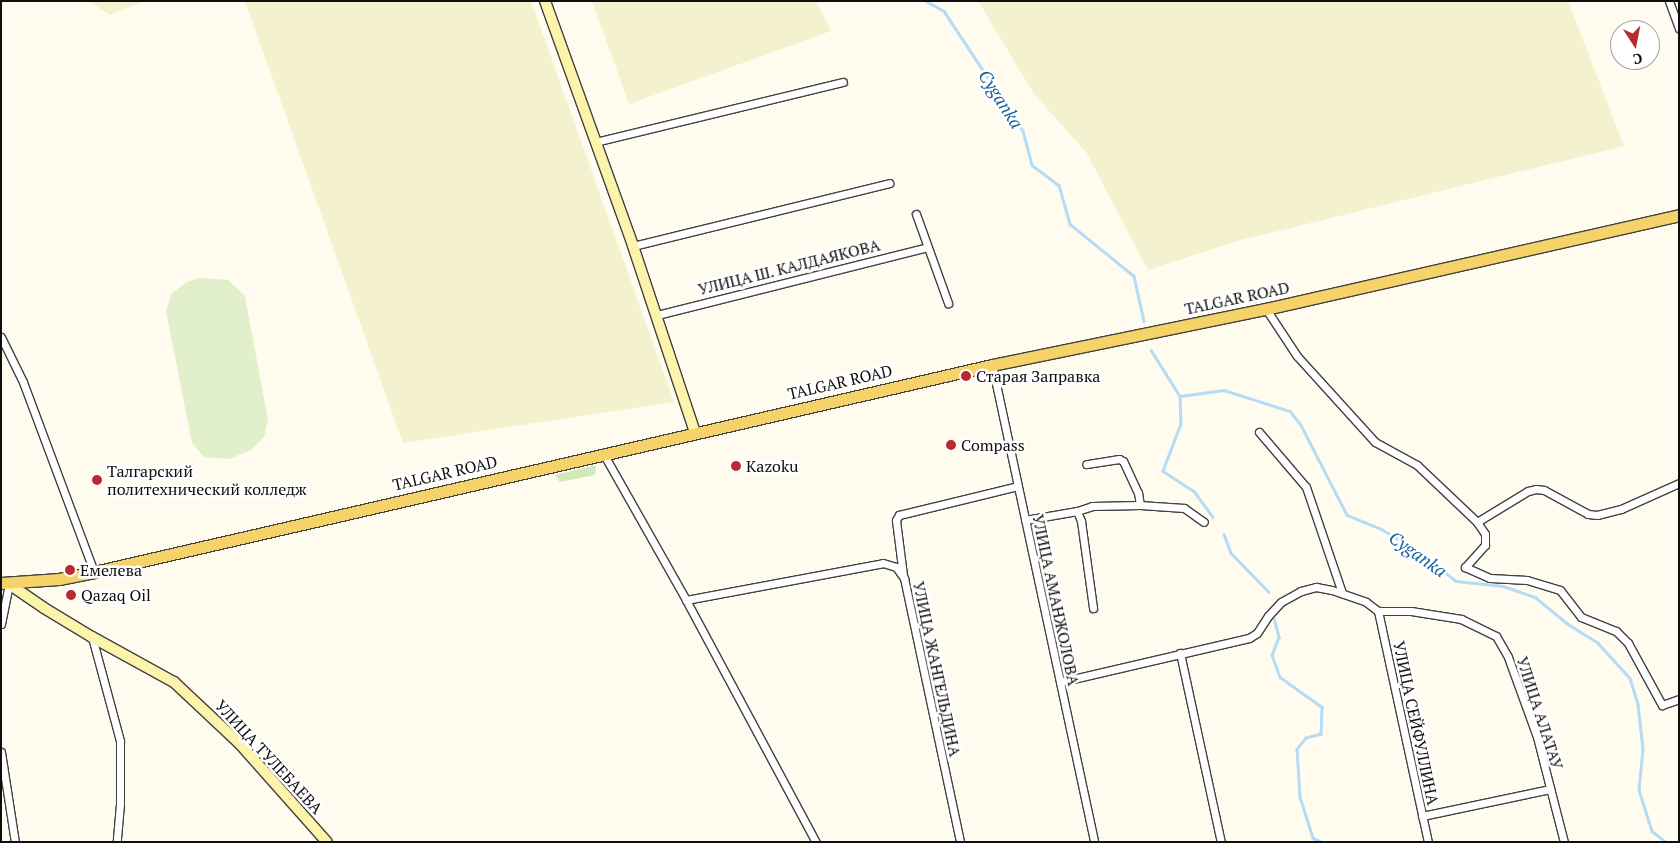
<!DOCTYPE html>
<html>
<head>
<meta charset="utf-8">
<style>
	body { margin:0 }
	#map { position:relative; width:1680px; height:843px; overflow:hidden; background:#fffbef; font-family:"PT Serif",serif }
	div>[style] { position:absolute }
	.farmland>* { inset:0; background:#f4f1cf }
	.green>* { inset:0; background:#d1e8b9 }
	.pitch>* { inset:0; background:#e2efcb }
	.stream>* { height:2.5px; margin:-1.25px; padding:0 1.25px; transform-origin:1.25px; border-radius:1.25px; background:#b5dcf4 }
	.roads { filter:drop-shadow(1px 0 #414141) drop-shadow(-1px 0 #414141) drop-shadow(0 1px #414141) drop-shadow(0 -1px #414141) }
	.street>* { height:7px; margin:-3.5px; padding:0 3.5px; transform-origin:3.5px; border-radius:3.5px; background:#fff }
	.secondary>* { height:10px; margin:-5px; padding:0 5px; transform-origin:5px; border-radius:5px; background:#fdf4ac }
	.primary>* { height:11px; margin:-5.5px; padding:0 5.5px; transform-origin:5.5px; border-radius:5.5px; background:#f5d369 }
	.dots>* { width:14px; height:14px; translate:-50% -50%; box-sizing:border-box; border:2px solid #fff; border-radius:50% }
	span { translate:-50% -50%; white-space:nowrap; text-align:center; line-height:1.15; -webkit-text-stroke:5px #fff; paint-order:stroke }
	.street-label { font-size:16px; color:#0e0e0e }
	.poi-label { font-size:16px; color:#0e0e0e }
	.left { translate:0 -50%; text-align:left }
	.water-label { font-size:18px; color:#1a629c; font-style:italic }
	.frame { position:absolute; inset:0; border:2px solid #0e0e0e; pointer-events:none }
	.north { position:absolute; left:1610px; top:20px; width:50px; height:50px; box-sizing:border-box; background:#fff; border:1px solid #9f9f9f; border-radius:50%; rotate:169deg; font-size:14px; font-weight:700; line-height:20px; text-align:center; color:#0e0e0e }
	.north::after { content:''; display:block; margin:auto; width:18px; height:22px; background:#ba292f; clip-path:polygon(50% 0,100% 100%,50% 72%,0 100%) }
</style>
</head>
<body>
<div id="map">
	<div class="farmland">
		<div style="clip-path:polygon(89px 1px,144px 1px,110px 15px)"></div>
		<div style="clip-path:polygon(245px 1px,531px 1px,674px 402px,403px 443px)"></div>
		<div style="clip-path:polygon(592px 1px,816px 1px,831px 31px,629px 104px)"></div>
		<div style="clip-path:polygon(978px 1px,1568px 1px,1624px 146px,1237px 241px,1148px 270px,1086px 152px,1034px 94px)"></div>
	</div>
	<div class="green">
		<div style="clip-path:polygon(596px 465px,595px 475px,560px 482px,555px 475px)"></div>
	</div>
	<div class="pitch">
		<div style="clip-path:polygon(199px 278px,228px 280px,245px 296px,268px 420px,264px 437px,251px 450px,229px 459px,204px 457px,192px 443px,166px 311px,172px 293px,187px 282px)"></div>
	</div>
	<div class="stream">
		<div style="left:926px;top:1px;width:21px;rotate:29deg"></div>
		<div style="left:944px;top:11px;width:144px;rotate:56.6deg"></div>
		<div style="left:1023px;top:131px;width:35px;rotate:75deg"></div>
		<div style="left:1032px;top:165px;width:34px;rotate:37deg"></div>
		<div style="left:1059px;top:185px;width:41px;rotate:74.2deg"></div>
		<div style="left:1070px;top:224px;width:82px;rotate:39.1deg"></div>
		<div style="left:1134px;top:276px;width:46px;rotate:77.5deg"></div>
		<div style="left:1151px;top:350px;width:54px;rotate:57.8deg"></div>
		<div style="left:1180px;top:396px;width:44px;rotate:-7.8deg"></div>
		<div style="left:1224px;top:390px;width:69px;rotate:17.7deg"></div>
		<div style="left:1290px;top:411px;width:18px;rotate:52deg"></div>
		<div style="left:1301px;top:425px;width:101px;rotate:62.9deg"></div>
		<div style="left:1347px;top:515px;width:35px;rotate:22deg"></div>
		<div style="left:1380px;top:528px;width:47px;rotate:31deg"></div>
		<div style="left:1420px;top:552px;width:46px;rotate:38.9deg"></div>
		<div style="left:1456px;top:581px;width:47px;rotate:6.1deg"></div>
		<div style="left:1503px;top:586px;width:34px;rotate:19deg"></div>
		<div style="left:1535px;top:597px;width:43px;rotate:39.3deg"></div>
		<div style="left:1568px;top:624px;width:36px;rotate:32deg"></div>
		<div style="left:1598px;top:643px;width:47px;rotate:47.6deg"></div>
		<div style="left:1630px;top:678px;width:28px;rotate:73deg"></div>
		<div style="left:1638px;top:705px;width:44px;rotate:83.5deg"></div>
		<div style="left:1643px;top:749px;width:41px;rotate:95.6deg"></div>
		<div style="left:1639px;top:790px;width:43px;rotate:72.4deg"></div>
		<div style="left:1652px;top:831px;width:18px;rotate:38deg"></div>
		<div style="left:1180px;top:396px;width:28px;rotate:88deg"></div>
		<div style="left:1181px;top:424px;width:50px;rotate:111deg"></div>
		<div style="left:1163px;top:471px;width:37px;rotate:33deg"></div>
		<div style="left:1194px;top:491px;width:32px;rotate:54deg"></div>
		<div style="left:1224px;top:534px;width:20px;rotate:70deg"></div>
		<div style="left:1231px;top:553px;width:54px;rotate:45.7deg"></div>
		<div style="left:1274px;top:618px;width:20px;rotate:75deg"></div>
		<div style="left:1279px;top:637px;width:19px;rotate:111deg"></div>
		<div style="left:1272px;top:655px;width:23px;rotate:70deg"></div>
		<div style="left:1280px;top:677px;width:52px;rotate:35.5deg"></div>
		<div style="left:1322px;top:707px;width:27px;rotate:92deg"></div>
		<div style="left:1321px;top:734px;width:16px;rotate:165deg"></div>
		<div style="left:1306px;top:738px;width:14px;rotate:129deg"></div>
		<div style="left:1297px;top:749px;width:48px;rotate:86.4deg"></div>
		<div style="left:1300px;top:797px;width:43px;rotate:72.4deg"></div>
		<div style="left:1313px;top:838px;width:10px;rotate:24deg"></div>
	</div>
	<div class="roads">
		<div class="street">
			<div style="left:1669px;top:1px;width:29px;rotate:70deg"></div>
			<div style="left:595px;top:142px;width:255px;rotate:-13.6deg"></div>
			<div style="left:916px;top:214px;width:95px;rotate:70.2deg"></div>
			<div style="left:633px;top:246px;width:264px;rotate:-13.8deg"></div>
			<div style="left:1266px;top:309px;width:56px;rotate:56.6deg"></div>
			<div style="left:1297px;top:356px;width:116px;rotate:47.8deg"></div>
			<div style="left:1375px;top:442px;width:48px;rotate:28.7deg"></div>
			<div style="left:1417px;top:465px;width:83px;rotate:43.5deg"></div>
			<div style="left:1477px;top:522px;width:60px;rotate:-31.3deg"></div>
			<div style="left:1528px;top:491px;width:8px;rotate:-14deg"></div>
			<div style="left:1536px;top:489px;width:8px;rotate:7deg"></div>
			<div style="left:1544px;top:490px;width:50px;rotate:28.6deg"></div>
			<div style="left:1588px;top:514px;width:9px;rotate:6deg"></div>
			<div style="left:1597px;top:515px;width:25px;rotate:-14deg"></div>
			<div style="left:1621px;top:509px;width:64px;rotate:-24.1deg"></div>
			<div style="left:657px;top:315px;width:279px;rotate:-14.1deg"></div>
			<div style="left:1px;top:337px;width:50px;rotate:63.9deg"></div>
			<div style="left:23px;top:382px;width:203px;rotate:69.5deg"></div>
			<div style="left:992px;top:365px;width:488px;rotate:77.9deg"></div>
			<div style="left:1259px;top:432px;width:72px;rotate:49.5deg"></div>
			<div style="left:1306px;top:487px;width:112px;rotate:71.2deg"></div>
			<div style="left:603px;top:453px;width:169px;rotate:60.5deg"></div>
			<div style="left:686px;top:600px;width:275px;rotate:61.8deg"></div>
			<div style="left:1140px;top:505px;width:44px;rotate:3.9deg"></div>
			<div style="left:1184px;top:508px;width:24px;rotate:35deg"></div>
			<div style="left:1077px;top:511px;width:16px;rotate:-18deg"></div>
			<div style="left:1092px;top:506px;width:48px;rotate:-1.2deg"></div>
			<div style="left:1140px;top:505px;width:12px;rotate:-99deg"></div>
			<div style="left:1138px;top:493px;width:35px;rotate:-115deg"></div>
			<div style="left:1123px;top:461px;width:4px;rotate:-153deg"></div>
			<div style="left:1119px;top:459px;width:33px;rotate:171deg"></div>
			<div style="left:1025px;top:520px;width:53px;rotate:-9.8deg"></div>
			<div style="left:1077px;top:511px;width:11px;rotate:68deg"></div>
			<div style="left:1081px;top:521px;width:88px;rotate:82.1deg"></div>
			<div style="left:1477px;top:522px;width:14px;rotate:56deg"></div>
			<div style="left:1485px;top:534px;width:11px;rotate:90deg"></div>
			<div style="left:1485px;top:545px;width:30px;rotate:132deg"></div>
			<div style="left:1465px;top:567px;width:27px;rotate:24deg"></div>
			<div style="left:1490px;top:578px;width:37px;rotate:3deg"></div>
			<div style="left:1527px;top:580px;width:34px;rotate:17deg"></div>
			<div style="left:1560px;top:590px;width:34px;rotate:52deg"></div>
			<div style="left:1581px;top:617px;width:38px;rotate:22deg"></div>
			<div style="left:1616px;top:631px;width:17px;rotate:45deg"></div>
			<div style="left:1628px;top:643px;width:71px;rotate:61.3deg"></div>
			<div style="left:1662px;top:705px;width:18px;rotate:-19deg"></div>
			<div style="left:903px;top:575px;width:55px;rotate:-97.3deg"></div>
			<div style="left:896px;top:520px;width:6px;rotate:-59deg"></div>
			<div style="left:899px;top:515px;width:122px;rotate:-13.7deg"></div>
			<div style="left:686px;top:600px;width:200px;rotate:-10.6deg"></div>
			<div style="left:883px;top:563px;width:14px;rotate:17deg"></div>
			<div style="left:896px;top:567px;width:14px;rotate:54deg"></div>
			<div style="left:904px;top:578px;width:270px;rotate:78deg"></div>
			<div style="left:1378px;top:611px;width:236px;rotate:77.8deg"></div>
			<div style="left:1px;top:624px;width:41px;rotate:-78.7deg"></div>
			<div style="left:92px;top:637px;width:108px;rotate:74.9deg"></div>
			<div style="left:120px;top:741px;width:63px;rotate:90deg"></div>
			<div style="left:120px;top:804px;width:38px;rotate:95deg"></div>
			<div style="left:1180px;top:653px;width:193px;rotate:77.8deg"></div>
			<div style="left:1060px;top:682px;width:194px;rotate:-13.1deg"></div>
			<div style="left:1249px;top:638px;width:9px;rotate:-32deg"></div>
			<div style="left:1257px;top:633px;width:20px;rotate:-57deg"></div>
			<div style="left:1268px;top:616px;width:19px;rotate:-47deg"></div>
			<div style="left:1281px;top:602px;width:23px;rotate:-29deg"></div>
			<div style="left:1301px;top:591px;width:16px;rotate:-15deg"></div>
			<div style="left:1316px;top:587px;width:16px;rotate:11deg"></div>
			<div style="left:1332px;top:590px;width:36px;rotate:19deg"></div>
			<div style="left:1366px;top:602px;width:15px;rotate:37deg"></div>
			<div style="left:1378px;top:611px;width:33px"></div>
			<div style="left:1411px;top:611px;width:51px;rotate:9.1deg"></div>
			<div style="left:1461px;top:619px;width:39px;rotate:26deg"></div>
			<div style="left:1496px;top:636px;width:24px;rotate:60deg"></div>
			<div style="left:1508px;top:657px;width:85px;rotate:70.1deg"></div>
			<div style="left:1537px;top:737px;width:108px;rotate:75.6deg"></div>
			<div style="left:1px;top:752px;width:91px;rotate:81.2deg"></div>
			<div style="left:1422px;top:816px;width:131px;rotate:-11.9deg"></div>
		</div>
		<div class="secondary">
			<div style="left:545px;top:1px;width:260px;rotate:70.2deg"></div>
			<div style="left:633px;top:246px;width:196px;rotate:71.6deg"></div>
			<div style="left:9px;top:584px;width:42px;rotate:34.4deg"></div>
			<div style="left:44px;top:608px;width:56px;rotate:31.1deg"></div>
			<div style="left:92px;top:637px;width:94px;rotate:28.8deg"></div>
			<div style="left:174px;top:682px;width:89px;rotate:43.2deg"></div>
			<div style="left:239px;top:743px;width:132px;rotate:48.4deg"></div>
		</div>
		<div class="primary">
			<div style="left:1px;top:583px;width:58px;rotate:-3.9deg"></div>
			<div style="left:59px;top:579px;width:36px;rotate:-11deg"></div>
			<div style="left:94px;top:572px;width:922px;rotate:-12.98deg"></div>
			<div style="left:992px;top:365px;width:280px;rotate:-11.6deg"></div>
			<div style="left:1266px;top:309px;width:424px;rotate:-12.8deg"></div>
		</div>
	</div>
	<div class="dots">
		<div style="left:966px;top:376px;background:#ba292f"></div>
		<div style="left:951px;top:445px;background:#ba292f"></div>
		<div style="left:736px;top:466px;background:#ba292f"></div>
		<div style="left:97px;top:480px;background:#ba292f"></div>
		<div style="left:70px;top:570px;background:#ba292f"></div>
		<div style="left:71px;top:595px;background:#ba292f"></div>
	</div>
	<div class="street-label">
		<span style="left:789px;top:267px;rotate:-14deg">УЛИЦА Ш. КАЛДАЯКОВА</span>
		<span style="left:1237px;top:298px;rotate:-12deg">TALGAR ROAD</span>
		<span style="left:840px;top:382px;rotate:-13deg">TALGAR ROAD</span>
		<span style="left:445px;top:473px;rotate:-13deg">TALGAR ROAD</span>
		<span style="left:1056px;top:600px;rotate:78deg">УЛИЦА АМАНЖОЛОВА</span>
		<span style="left:937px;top:669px;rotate:78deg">УЛИЦА ЖАНГЕЛЬДИНА</span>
		<span style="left:1540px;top:713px;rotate:72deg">УЛИЦА АЛАТАУ</span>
		<span style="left:1416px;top:723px;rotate:78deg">УЛИЦА СЕЙФУЛЛИНА</span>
		<span style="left:269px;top:757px;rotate:47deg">УЛИЦА ТУЛЕБАЕВА</span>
	</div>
	<div class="poi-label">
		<span class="left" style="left:976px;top:376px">Старая Заправка</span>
		<span class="left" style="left:961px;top:445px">Compass</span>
		<span class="left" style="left:746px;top:466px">Kazoku</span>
		<span class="left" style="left:107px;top:480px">Талгарский<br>политехнический колледж</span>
		<span class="left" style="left:80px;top:570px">Емелева</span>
		<span class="left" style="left:81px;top:595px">Qazaq Oil</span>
	</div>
	<div class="water-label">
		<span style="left:1001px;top:99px;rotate:57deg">Cyganka</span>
		<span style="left:1418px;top:554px;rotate:35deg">Cyganka</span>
	</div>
	<div class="frame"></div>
	<div class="north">С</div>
</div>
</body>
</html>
